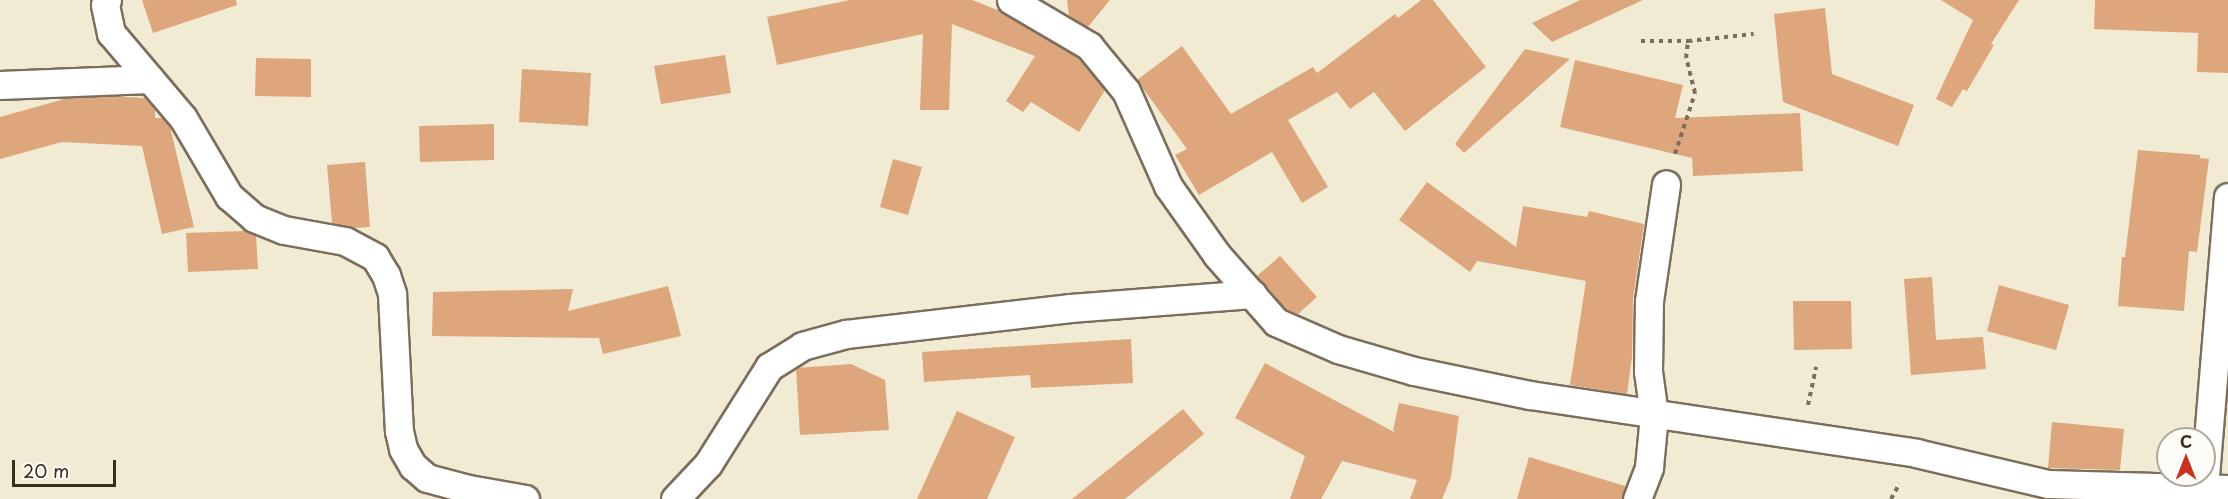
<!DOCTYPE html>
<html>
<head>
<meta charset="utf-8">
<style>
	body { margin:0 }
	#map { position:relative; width:2228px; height:499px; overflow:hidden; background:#f1ebd3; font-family:"Playpen Sans",sans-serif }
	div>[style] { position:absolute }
	.building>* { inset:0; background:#dea67c }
	.path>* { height:4px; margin-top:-2px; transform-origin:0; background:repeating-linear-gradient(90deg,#7b6e5d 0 4.5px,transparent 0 9px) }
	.roads { filter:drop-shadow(2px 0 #7b6e5d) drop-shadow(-2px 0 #7b6e5d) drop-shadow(0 2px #7b6e5d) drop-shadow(0 -2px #7b6e5d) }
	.street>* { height:27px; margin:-13.5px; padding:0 13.5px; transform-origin:13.5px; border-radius:13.5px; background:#fff }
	span { translate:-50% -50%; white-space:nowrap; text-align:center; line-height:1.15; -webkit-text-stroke:5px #fdfcf7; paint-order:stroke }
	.north { position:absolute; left:2156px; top:427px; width:60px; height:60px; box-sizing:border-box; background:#fdfcf7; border:2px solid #afa8a0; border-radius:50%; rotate:0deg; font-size:16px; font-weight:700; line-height:24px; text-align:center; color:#3b2a1e }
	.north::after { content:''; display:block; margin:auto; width:21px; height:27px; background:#c8321e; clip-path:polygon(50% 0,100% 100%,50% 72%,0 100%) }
	.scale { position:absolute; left:12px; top:460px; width:104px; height:27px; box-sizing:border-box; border:3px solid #3b2a1e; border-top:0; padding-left:8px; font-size:18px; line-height:21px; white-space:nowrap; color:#3b2a1e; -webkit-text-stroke:4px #fdfcf7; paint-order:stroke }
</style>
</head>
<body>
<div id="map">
	<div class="building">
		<div style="clip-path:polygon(142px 0,236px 0,237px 5px,153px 33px)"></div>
		<div style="clip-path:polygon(850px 0,972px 0,1000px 11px,1079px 58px,1105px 90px,1079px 132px,1031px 102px,1023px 112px,1006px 101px,1035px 56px,952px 24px,949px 110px,920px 110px,923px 34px,777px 65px,767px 17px)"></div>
		<div style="clip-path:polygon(1067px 0,1110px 0,1088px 27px,1069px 16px)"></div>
		<div style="clip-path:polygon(1421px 0,1433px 0,1486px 67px,1405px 131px,1374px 92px,1350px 109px,1337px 92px,1288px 120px,1328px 187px,1302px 203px,1272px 152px,1199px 195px,1175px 155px,1187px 149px,1137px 80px,1182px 46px,1231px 114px,1313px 67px,1317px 73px,1395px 14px,1398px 18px)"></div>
		<div style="clip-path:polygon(1580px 0,1643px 0,1552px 42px,1532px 23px)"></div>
		<div style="clip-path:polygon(1941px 0,2019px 0,1991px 44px,1994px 45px,1967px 91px,1963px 89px,1952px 107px,1936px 99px,1973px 20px)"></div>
		<div style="clip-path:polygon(2095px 0,2228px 0,2228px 73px,2197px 72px,2198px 33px,2094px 29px)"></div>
		<div style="clip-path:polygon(1825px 8px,1832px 74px,1914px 105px,1898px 146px,1783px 102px,1774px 14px)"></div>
		<div style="clip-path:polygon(1525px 49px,1570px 59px,1464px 153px,1455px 144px)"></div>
		<div style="clip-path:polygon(725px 55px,731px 93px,661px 104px,654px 66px)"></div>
		<div style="clip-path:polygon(256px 58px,311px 59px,311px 97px,255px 96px)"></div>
		<div style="clip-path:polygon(1575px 60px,1683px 85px,1675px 118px,1800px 113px,1803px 171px,1693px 176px,1692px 158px,1560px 127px)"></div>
		<div style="clip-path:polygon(522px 69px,591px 73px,588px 126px,519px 122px)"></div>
		<div style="clip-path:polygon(108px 96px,145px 98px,155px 110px,155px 118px,163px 118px,170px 127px,194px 227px,162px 234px,142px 146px,62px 142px,0 159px,0 117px,68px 98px)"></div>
		<div style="clip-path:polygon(494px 124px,494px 160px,420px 162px,419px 126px)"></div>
		<div style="clip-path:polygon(2138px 150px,2200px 155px,2200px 158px,2209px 159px,2197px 252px,2189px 251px,2184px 311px,2118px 306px,2122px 257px,2125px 257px)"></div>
		<div style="clip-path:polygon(893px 159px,922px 167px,908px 215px,880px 207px)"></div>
		<div style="clip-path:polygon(365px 162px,370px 227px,355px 228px,332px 223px,327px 165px)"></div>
		<div style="clip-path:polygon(1427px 182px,1516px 247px,1523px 206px,1587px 217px,1589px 211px,1644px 224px,1633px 299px,1632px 357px,1627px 394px,1570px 385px,1586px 281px,1477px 261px,1470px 272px,1399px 220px)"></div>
		<div style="clip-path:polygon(245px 231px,256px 236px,258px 269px,188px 272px,186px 233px)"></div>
		<div style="clip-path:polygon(1280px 256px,1317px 297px,1298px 314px,1286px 309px,1257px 276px)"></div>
		<div style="clip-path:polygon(1932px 277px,1936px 340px,1983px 337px,1986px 369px,1911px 375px,1904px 279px)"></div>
		<div style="clip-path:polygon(1999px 285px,2069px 305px,2056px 350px,1987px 331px)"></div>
		<div style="clip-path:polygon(668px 286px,681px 336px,603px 354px,599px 338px,432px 336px,433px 292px,573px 289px,568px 311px)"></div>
		<div style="clip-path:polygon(1793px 301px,1851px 301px,1852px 349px,1794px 350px)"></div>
		<div style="clip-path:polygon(1131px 339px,1133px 383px,1031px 388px,1030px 375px,924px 382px,922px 352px)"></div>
		<div style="clip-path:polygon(1265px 363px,1396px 433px,1393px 430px,1399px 403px,1459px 416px,1451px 477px,1442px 499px,1410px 499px,1417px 480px,1342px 461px,1321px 499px,1290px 499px,1305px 456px,1235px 418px)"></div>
		<div style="clip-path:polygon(851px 364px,885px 380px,889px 430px,800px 435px,796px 368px)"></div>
		<div style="clip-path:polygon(1183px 409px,1204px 434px,1125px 499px,1072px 499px)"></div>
		<div style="clip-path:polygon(957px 411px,1015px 437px,987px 499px,917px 499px)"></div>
		<div style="clip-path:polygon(2052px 422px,2124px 429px,2120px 470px,2048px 468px)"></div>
		<div style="clip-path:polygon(1529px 457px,1625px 486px,1622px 499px,1517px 499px)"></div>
	</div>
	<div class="path">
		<div style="left:1641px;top:41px;width:47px"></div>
		<div style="left:1675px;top:154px;width:64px;rotate:-71.8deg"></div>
		<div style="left:1695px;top:93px;width:36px;rotate:-104deg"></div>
		<div style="left:1686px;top:58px;width:17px;rotate:-83deg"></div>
		<div style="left:1688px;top:41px;width:66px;rotate:-6.1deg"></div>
		<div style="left:1808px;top:405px;width:39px;rotate:-78deg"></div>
		<div style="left:1891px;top:499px;width:18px;rotate:-61deg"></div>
	</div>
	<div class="roads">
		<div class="street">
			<div style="left:107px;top:0;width:5px;rotate:112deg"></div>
			<div style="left:105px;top:5px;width:29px;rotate:78deg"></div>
			<div style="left:111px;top:33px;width:111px;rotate:49.7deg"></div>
			<div style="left:183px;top:118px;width:91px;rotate:59.5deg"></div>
			<div style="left:229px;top:196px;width:33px;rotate:41deg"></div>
			<div style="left:254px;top:218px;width:32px;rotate:22deg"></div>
			<div style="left:284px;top:230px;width:62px;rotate:10.2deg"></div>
			<div style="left:345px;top:241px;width:34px;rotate:28deg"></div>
			<div style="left:375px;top:257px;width:21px;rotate:59deg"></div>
			<div style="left:386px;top:275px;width:20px;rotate:72deg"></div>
			<div style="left:392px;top:294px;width:137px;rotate:87.1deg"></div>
			<div style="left:399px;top:431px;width:18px;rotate:77deg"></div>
			<div style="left:403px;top:449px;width:20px;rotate:60deg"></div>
			<div style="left:413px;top:466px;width:18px;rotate:41deg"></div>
			<div style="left:427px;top:478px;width:42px;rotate:15deg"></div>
			<div style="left:468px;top:489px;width:58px;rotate:10deg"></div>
			<div style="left:1011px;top:0;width:91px;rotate:30.5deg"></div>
			<div style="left:1089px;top:46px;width:58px;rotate:50.6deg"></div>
			<div style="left:1126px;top:91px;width:104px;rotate:66.1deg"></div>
			<div style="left:1168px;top:186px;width:85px;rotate:54.6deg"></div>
			<div style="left:1217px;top:255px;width:89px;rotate:48.6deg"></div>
			<div style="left:1276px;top:322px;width:68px;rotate:23.5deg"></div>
			<div style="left:1338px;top:349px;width:79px;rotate:16.1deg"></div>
			<div style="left:1414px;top:371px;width:118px;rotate:11.7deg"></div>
			<div style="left:1530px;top:395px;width:390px;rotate:8.5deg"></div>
			<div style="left:1916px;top:453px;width:136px;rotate:13.2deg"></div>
			<div style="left:2048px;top:484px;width:180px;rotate:1.6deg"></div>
			<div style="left:0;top:85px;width:150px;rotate:-2.3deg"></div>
			<div style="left:2204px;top:488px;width:292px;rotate:-85.3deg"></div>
			<div style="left:675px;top:499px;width:48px;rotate:-46.7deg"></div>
			<div style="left:708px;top:464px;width:115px;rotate:-57.8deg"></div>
			<div style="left:769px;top:367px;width:39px;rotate:-32deg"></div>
			<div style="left:802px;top:346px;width:46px;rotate:-15.3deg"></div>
			<div style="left:846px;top:334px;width:226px;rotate:-6.6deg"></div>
			<div style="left:1070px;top:308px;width:183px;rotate:-4.4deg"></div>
			<div style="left:1637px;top:499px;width:34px;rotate:-69deg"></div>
			<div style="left:1649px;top:467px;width:52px;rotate:-84.5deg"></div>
			<div style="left:1654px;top:415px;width:44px;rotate:-97.8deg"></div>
			<div style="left:1648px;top:371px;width:70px;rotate:-89.2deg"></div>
			<div style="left:1649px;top:301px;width:118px;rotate:-81.7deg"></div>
		</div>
	</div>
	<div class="north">С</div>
	<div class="scale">20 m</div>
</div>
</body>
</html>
